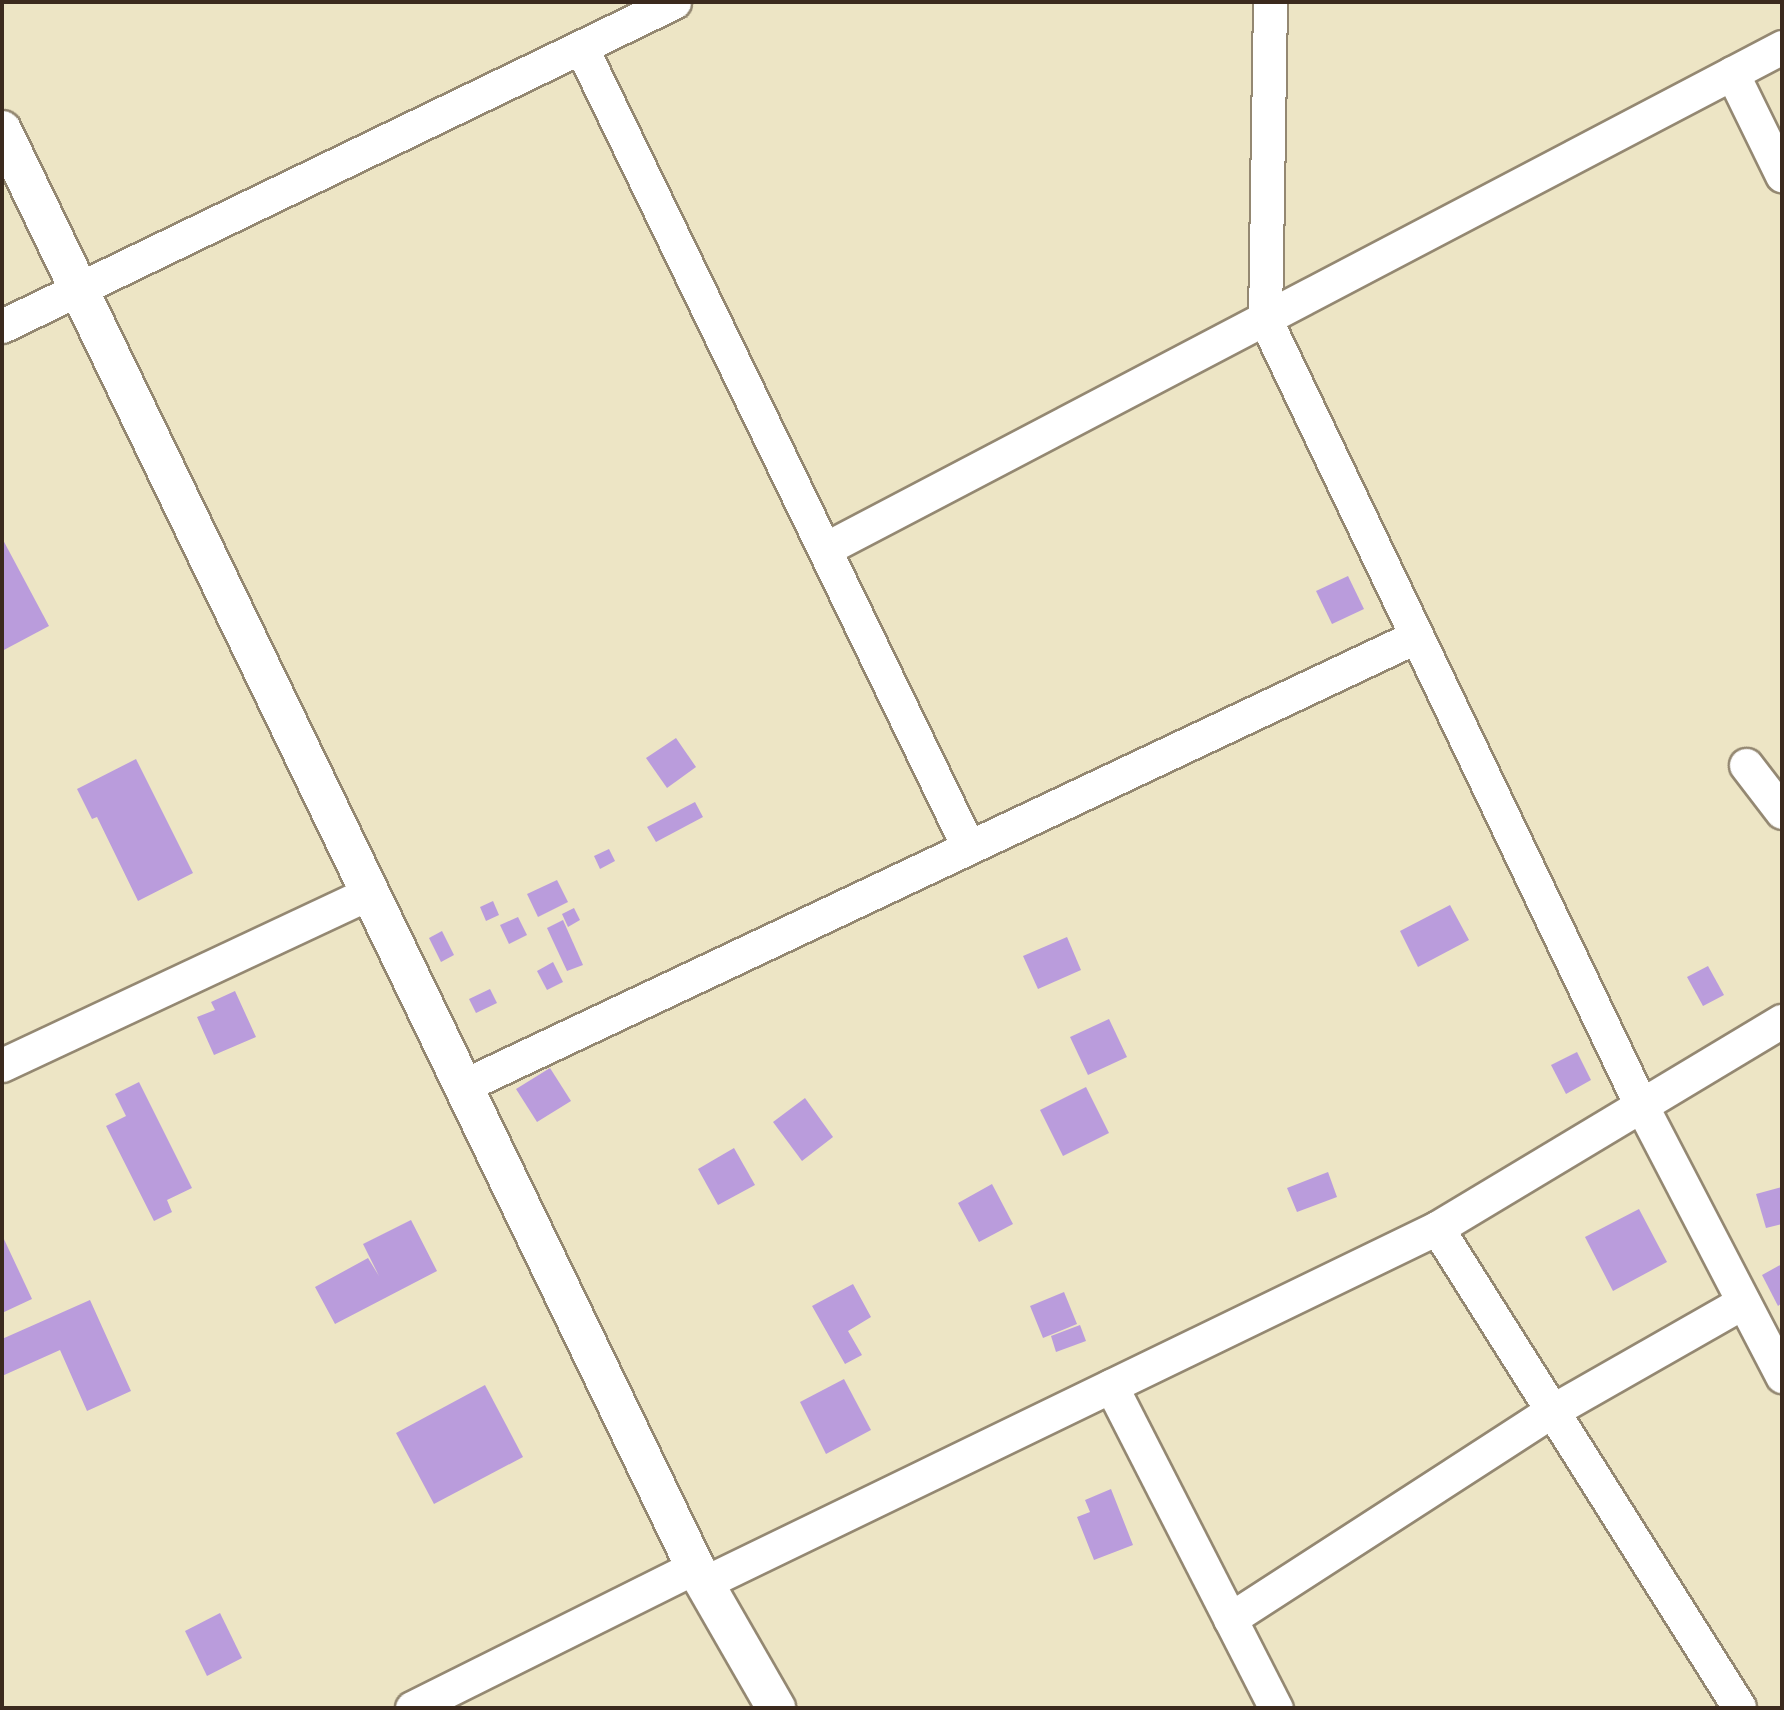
<!DOCTYPE html>
<html>
<head>
<meta charset="utf-8">
<style>
	body { margin:0 }
	#map { position:relative; width:1784px; height:1710px; overflow:hidden; background:#ede5c5; font-family:Caveat,sans-serif }
	div>[style] { position:absolute }
	.building>* { inset:0; background:#ba9cdc }
	.roads { filter:drop-shadow(2px 0 #948872) drop-shadow(-2px 0 #948872) drop-shadow(0 2px #948872) drop-shadow(0 -2px #948872) }
	.minor>* { height:33px; margin:-16.5px; padding:0 16.5px; transform-origin:16.5px; border-radius:16.5px; background:#fff }
	.tertiary>* { height:38px; margin:-19px; padding:0 19px; transform-origin:19px; border-radius:19px; background:#fff }
	span { translate:-50% -50%; white-space:nowrap; text-align:center; line-height:1.15; -webkit-text-stroke:7px #fcf5e5; paint-order:stroke }
	.frame { position:absolute; inset:0; border:4px solid #3b2a1e; pointer-events:none }
</style>
</head>
<body>
<div id="map">
	<div class="building">
		<div style="clip-path:polygon(2px 538px,49px 626px,2px 651px)"></div>
		<div style="clip-path:polygon(1348px 576px,1364px 609px,1332px 624px,1316px 591px)"></div>
		<div style="clip-path:polygon(676px 738px,696px 767px,667px 788px,646px 758px)"></div>
		<div style="clip-path:polygon(136px 759px,193px 873px,138px 901px,97px 817px,92px 819px,77px 789px)"></div>
		<div style="clip-path:polygon(695px 802px,703px 817px,656px 842px,647px 827px)"></div>
		<div style="clip-path:polygon(609px 849px,615px 861px,600px 869px,594px 856px)"></div>
		<div style="clip-path:polygon(557px 880px,568px 902px,538px 917px,527px 894px)"></div>
		<div style="clip-path:polygon(493px 901px,499px 915px,486px 921px,480px 907px)"></div>
		<div style="clip-path:polygon(1450px 905px,1469px 940px,1418px 967px,1400px 931px)"></div>
		<div style="clip-path:polygon(574px 908px,580px 920px,568px 927px,562px 914px)"></div>
		<div style="clip-path:polygon(518px 917px,527px 935px,509px 944px,500px 925px)"></div>
		<div style="clip-path:polygon(563px 920px,583px 965px,567px 971px,547px 928px)"></div>
		<div style="clip-path:polygon(442px 931px,454px 955px,441px 962px,429px 938px)"></div>
		<div style="clip-path:polygon(1067px 937px,1081px 970px,1038px 989px,1023px 956px)"></div>
		<div style="clip-path:polygon(553px 962px,563px 982px,547px 990px,537px 971px)"></div>
		<div style="clip-path:polygon(1708px 966px,1724px 995px,1703px 1006px,1687px 977px)"></div>
		<div style="clip-path:polygon(490px 989px,497px 1003px,476px 1013px,469px 999px)"></div>
		<div style="clip-path:polygon(235px 991px,256px 1037px,214px 1055px,197px 1017px,215px 1010px,211px 1002px)"></div>
		<div style="clip-path:polygon(1109px 1019px,1127px 1057px,1088px 1075px,1070px 1037px)"></div>
		<div style="clip-path:polygon(1577px 1052px,1591px 1080px,1566px 1094px,1551px 1065px)"></div>
		<div style="clip-path:polygon(550px 1068px,571px 1101px,537px 1122px,516px 1089px)"></div>
		<div style="clip-path:polygon(139px 1082px,192px 1188px,167px 1200px,172px 1212px,154px 1221px,106px 1126px,126px 1116px,115px 1094px)"></div>
		<div style="clip-path:polygon(1086px 1087px,1109px 1133px,1063px 1156px,1040px 1110px)"></div>
		<div style="clip-path:polygon(805px 1098px,833px 1137px,802px 1161px,773px 1122px)"></div>
		<div style="clip-path:polygon(734px 1148px,755px 1185px,718px 1205px,698px 1169px)"></div>
		<div style="clip-path:polygon(1328px 1172px,1337px 1197px,1297px 1212px,1287px 1188px)"></div>
		<div style="clip-path:polygon(992px 1184px,1013px 1224px,979px 1242px,958px 1203px)"></div>
		<div style="clip-path:polygon(1782px 1187px,1782px 1224px,1766px 1228px,1756px 1194px)"></div>
		<div style="clip-path:polygon(1639px 1209px,1667px 1262px,1613px 1291px,1585px 1237px)"></div>
		<div style="clip-path:polygon(411px 1220px,437px 1271px,335px 1324px,315px 1287px,368px 1258px,379px 1276px,363px 1244px)"></div>
		<div style="clip-path:polygon(2px 1235px,32px 1299px,2px 1313px)"></div>
		<div style="clip-path:polygon(1782px 1264px,1782px 1303px,1778px 1306px,1762px 1275px)"></div>
		<div style="clip-path:polygon(853px 1284px,871px 1317px,848px 1331px,862px 1355px,845px 1364px,812px 1306px)"></div>
		<div style="clip-path:polygon(1064px 1292px,1077px 1324px,1043px 1338px,1030px 1306px)"></div>
		<div style="clip-path:polygon(90px 1300px,131px 1391px,87px 1411px,60px 1350px,2px 1376px,2px 1339px)"></div>
		<div style="clip-path:polygon(1080px 1325px,1086px 1341px,1056px 1352px,1051px 1336px)"></div>
		<div style="clip-path:polygon(844px 1379px,871px 1430px,826px 1454px,800px 1402px)"></div>
		<div style="clip-path:polygon(485px 1385px,523px 1457px,434px 1504px,396px 1433px)"></div>
		<div style="clip-path:polygon(1111px 1489px,1133px 1545px,1094px 1560px,1077px 1517px,1090px 1512px,1085px 1500px)"></div>
		<div style="clip-path:polygon(220px 1613px,242px 1658px,207px 1676px,185px 1631px)"></div>
	</div>
	<div class="roads">
		<div class="minor">
			<div style="left:1270px;top:2px;width:317px;rotate:90.9deg"></div>
			<div style="left:1265px;top:319px;width:869px;rotate:64.44deg"></div>
			<div style="left:1640px;top:1103px;width:308px;rotate:62.5deg"></div>
			<div style="left:581px;top:47px;width:888px;rotate:64.16deg"></div>
			<div style="left:1732px;top:73px;width:114px;rotate:63.9deg"></div>
			<div style="left:2px;top:326px;width:746px;rotate:-25.74deg"></div>
			<div style="left:825px;top:549px;width:1081px;rotate:-27.68deg"></div>
			<div style="left:1746px;top:765px;width:59px;rotate:52.5deg"></div>
			<div style="left:2px;top:1065px;width:406px;rotate:-25.1deg"></div>
			<div style="left:463px;top:1086px;width:1053px;rotate:-25.25deg"></div>
			<div style="left:1437px;top:1228px;width:566px;rotate:57.77deg"></div>
			<div style="left:1111px;top:1386px;width:362px;rotate:62.9deg"></div>
			<div style="left:704px;top:1583px;width:814px;rotate:-25.84deg"></div>
			<div style="left:1437px;top:1228px;width:402px;rotate:-31deg"></div>
			<div style="left:1230px;top:1619px;width:383px;rotate:-32.9deg"></div>
			<div style="left:1552px;top:1411px;width:220px;rotate:-29.7deg"></div>
			<div style="left:412px;top:1708px;width:316px;rotate:-26.5deg"></div>
		</div>
		<div class="tertiary">
			<div style="left:2px;top:130px;width:1595px;rotate:64.25deg"></div>
			<div style="left:695px;top:1567px;width:163px;rotate:60.1deg"></div>
		</div>
	</div>
	<div class="frame"></div>
</div>
</body>
</html>
